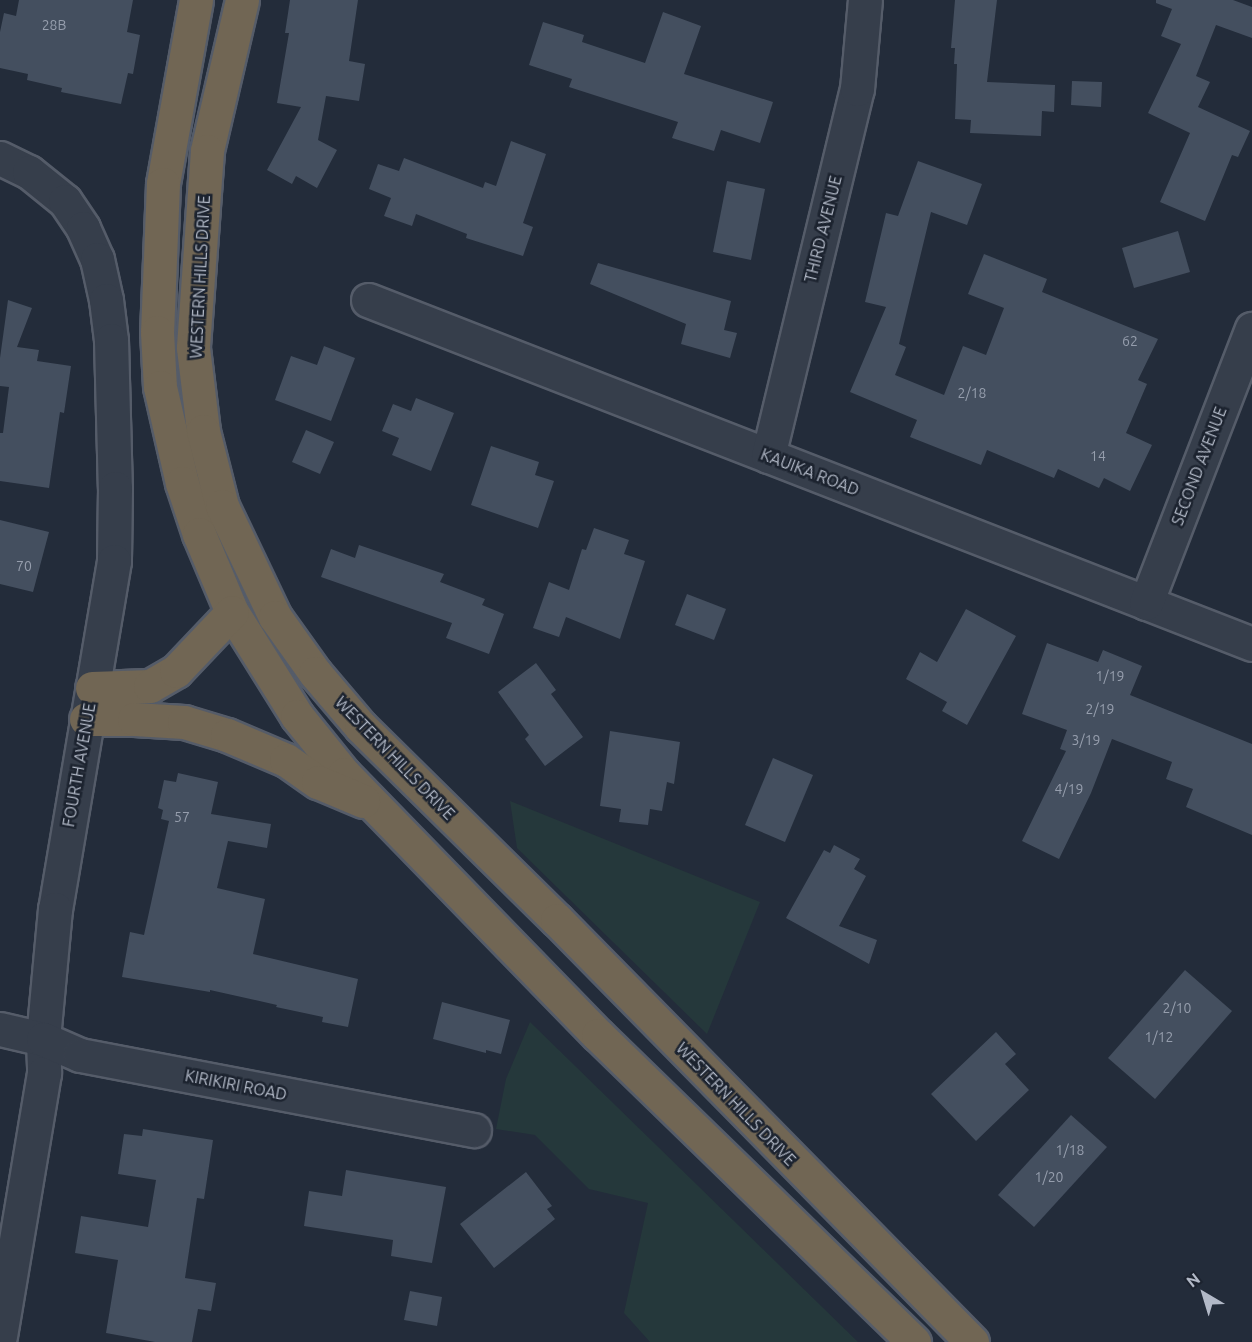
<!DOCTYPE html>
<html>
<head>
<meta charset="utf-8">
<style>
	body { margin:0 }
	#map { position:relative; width:1252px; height:1342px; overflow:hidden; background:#232c3a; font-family:Ubuntu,sans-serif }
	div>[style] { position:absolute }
	.green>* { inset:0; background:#25383b }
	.building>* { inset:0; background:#444f5f }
	.roads { filter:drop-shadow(2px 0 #555c69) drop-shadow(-2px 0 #555c69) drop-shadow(0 2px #555c69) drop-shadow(0 -2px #555c69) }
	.minor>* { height:33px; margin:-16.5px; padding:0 16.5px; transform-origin:16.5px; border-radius:16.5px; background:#363e4b }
	.highway>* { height:33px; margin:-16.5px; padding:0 16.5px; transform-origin:16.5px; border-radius:16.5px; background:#716654 }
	span { translate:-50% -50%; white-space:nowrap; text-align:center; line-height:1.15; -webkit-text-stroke:5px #1c232f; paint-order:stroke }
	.number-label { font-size:14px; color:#969ead }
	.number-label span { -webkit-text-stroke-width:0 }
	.street-label { font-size:16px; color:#b2b9c7 }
	.north { position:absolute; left:1174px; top:1264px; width:60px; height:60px; -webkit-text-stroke:4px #1c232f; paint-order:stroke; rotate:322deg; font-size:16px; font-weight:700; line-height:24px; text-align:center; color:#b2b9c7 }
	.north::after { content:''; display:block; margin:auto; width:21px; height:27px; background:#b2b9c7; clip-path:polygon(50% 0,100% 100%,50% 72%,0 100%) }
</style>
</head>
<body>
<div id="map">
	<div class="green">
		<div style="clip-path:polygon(510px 801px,760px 902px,707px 1034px,517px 848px)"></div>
		<div style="clip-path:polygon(530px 1022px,858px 1342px,650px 1342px,624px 1313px,648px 1203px,589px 1189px,535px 1135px,496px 1129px,506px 1079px)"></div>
	</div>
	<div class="building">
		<div style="clip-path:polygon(19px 0,133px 0,127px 32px,140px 35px,133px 74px,128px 73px,121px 104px,61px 92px,62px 88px,27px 80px,28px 74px,0 68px,0 32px,4px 13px,16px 16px)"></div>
		<div style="clip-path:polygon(290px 0,358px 0,349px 61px,365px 64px,359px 101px,326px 96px,318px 140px,337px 150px,317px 188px,296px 176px,292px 184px,267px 170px,301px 107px,277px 103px,289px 33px,285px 33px)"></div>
		<div style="clip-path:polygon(955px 0,997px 0,987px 82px,1055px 85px,1054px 112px,1042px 111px,1041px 136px,970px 133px,971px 120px,955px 119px,957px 64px,954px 64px,955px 48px,951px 48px)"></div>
		<div style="clip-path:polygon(1156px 0,1233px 0,1252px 7px,1252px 38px,1216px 25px,1196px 76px,1210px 82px,1198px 107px,1250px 131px,1238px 157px,1232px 155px,1205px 221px,1160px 202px,1190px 133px,1148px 113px,1181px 44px,1161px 36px,1172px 9px,1156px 3px)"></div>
		<div style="clip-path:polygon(663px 12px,701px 26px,684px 74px,773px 102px,760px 143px,721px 130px,714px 151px,672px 138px,678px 122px,569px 87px,572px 79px,529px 65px,543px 22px,584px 35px,582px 42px,645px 63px)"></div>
		<div style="clip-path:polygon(1072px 81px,1102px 82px,1101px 107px,1071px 105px)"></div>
		<div style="clip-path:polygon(511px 141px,546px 154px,523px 223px,533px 227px,523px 256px,466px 238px,467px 234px,416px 214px,412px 226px,384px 216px,391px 198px,369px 189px,378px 164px,399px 171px,404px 158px,483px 188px,485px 182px,496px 186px)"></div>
		<div style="clip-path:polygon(918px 161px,982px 184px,967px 225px,931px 212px,899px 344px,906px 347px,895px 375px,944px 395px,963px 346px,986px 355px,1004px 308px,968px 294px,984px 254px,1047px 279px,1042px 292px,1158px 339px,1138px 380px,1147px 384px,1126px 433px,1152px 445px,1130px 491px,1104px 478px,1099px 488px,1058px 469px,1054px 478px,987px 450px,981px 465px,910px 437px,917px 420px,850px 392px,886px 307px,865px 302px,886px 213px,898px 216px)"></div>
		<div style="clip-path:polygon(727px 181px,765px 189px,751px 260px,713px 252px)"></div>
		<div style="clip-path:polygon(1178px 231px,1190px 272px,1134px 288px,1122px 248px)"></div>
		<div style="clip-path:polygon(598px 263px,731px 301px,724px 330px,737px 333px,730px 358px,681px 344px,686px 324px,590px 284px)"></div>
		<div style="clip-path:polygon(8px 300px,32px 308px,17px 347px,39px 350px,37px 361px,71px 366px,64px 413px,60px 412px,49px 488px,0 481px,0 433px,3px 433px,9px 387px,0 386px,0 358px)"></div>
		<div style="clip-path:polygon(324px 346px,355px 358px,331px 421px,275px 400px,291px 356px,317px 365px)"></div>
		<div style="clip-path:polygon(416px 398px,454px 413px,431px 471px,392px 455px,399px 438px,382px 431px,393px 404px,411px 411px)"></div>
		<div style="clip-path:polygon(306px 430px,334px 442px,320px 474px,292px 462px)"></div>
		<div style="clip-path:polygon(491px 446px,539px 462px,535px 475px,554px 481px,538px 528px,471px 505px)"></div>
		<div style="clip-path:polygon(0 520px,49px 532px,33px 592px,0 584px)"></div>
		<div style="clip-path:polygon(594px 528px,629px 540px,624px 554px,645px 561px,620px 639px,566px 617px,559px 637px,533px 628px,549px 582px,569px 590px,582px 549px,586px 550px)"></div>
		<div style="clip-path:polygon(359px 545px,444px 574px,440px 582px,485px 599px,482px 605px,504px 614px,489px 654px,446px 638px,452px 623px,321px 577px,331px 549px,355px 558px)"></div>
		<div style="clip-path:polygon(687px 594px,726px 609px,714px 640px,675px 625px)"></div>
		<div style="clip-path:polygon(966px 609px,1016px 636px,967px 725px,942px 711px,947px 702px,906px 679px,920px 652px,937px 662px)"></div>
		<div style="clip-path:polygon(1047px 643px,1098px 662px,1103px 650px,1142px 666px,1130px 695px,1252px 744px,1252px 835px,1186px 807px,1193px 789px,1166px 779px,1172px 762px,1112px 739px,1091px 793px,1059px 859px,1022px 841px,1066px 751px,1060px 749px,1067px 730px,1022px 714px)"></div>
		<div style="clip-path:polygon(536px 663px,556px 690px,551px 694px,583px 737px,545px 766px,525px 739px,529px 735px,498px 692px)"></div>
		<div style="clip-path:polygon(610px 731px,680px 742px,674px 784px,667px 782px,662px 811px,650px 809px,648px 825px,619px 822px,621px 809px,600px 806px)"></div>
		<div style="clip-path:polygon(773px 758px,813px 775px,785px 842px,745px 825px)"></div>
		<div style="clip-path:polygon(178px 773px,218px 782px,211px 814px,271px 824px,267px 848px,228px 841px,217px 888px,265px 899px,253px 954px,358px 979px,348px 1027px,322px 1022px,323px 1017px,276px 1007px,277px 1005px,210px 990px,210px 992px,122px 977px,130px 932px,144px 935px,169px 821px,161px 819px,163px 810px,158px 808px,164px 780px,176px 782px)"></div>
		<div style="clip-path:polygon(834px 845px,860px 859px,854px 869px,866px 876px,839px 926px,877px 940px,869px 964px,786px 918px,824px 850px,830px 853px)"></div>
		<div style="clip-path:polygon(1185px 970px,1232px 1011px,1155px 1099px,1108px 1058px)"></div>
		<div style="clip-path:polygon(442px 1002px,510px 1020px,501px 1054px,486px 1050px,486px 1053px,433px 1039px)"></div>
		<div style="clip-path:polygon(996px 1032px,1016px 1054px,1005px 1064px,1029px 1090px,976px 1141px,931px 1094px)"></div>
		<div style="clip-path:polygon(1071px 1115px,1107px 1147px,1034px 1227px,998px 1195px)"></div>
		<div style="clip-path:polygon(143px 1129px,213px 1140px,204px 1199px,197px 1198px,185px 1278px,216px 1283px,211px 1311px,198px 1309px,192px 1342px,155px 1342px,106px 1333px,118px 1260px,75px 1253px,81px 1216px,148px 1227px,156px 1180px,118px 1174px,124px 1134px,142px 1136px)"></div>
		<div style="clip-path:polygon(346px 1170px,446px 1187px,432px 1263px,391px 1256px,393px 1240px,304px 1226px,309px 1191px,342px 1196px)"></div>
		<div style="clip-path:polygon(526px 1172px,552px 1206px,547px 1209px,555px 1219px,494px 1268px,460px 1224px)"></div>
		<div style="clip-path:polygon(410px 1291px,442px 1297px,437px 1326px,404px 1320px)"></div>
	</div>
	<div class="roads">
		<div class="minor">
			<div style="left:0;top:158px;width:32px;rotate:26deg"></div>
			<div style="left:29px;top:172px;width:46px;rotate:38.9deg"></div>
			<div style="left:65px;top:201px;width:32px;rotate:56deg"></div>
			<div style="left:83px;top:228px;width:34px;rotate:66deg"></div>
			<div style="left:97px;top:259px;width:42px;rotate:77.6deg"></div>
			<div style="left:106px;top:300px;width:40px;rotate:82.9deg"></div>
			<div style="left:111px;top:340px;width:148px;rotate:88.5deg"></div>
			<div style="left:115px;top:488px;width:73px;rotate:90.8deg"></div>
			<div style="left:114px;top:561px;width:353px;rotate:99.6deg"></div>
			<div style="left:55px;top:909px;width:131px;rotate:95.3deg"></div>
			<div style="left:43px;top:1039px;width:34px;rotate:88deg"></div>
			<div style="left:44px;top:1073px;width:267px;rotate:99.5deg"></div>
			<div style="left:368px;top:300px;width:949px;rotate:21.26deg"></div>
			<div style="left:768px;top:456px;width:378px;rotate:-76.4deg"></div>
			<div style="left:857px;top:89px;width:89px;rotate:-84.9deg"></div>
			<div style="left:1146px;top:603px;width:294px;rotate:-68.9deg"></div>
			<div style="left:0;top:1029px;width:44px;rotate:13.1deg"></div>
			<div style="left:43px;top:1039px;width:40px;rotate:23.4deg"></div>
			<div style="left:80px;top:1055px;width:401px;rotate:10.8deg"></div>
		</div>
		<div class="highway">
			<div style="left:196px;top:0;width:187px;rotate:100.2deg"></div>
			<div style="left:163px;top:184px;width:148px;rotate:92.3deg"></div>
			<div style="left:157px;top:332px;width:55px;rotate:86.9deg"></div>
			<div style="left:160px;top:387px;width:98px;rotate:77.1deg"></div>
			<div style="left:182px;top:483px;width:54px;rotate:71.6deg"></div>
			<div style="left:199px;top:534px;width:85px;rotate:67.1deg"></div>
			<div style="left:232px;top:612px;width:123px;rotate:58deg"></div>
			<div style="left:297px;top:716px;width:75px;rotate:51deg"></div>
			<div style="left:344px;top:774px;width:364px;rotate:45.8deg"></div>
			<div style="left:598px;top:1035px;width:441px;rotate:44.2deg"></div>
			<div style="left:242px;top:0;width:155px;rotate:103.1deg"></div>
			<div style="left:207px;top:151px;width:197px;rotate:94.1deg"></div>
			<div style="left:193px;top:348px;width:84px;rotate:83.1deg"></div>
			<div style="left:203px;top:431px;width:77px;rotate:75.8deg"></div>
			<div style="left:222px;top:506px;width:123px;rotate:64.5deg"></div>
			<div style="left:275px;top:617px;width:69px;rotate:54.5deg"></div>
			<div style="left:315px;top:673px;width:71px;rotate:49.6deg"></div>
			<div style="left:361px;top:727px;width:275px;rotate:44.6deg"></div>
			<div style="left:557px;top:920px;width:592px;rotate:45.48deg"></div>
			<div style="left:92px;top:688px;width:58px;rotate:-2deg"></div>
			<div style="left:150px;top:686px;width:30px;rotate:-30deg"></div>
			<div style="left:176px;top:671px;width:81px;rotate:-46.5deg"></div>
			<div style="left:86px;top:719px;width:48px"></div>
			<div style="left:134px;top:719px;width:50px;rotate:3.4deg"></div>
			<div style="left:184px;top:722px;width:45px;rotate:16.8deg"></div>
			<div style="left:227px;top:735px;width:64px;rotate:23deg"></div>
			<div style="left:286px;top:760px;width:39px;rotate:35deg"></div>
			<div style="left:318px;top:782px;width:49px;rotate:22.9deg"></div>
		</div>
	</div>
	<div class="number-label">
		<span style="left:54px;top:25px">28B</span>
		<span style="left:1130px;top:341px">62</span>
		<span style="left:972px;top:393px">2/18</span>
		<span style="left:1098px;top:456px">14</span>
		<span style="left:24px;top:566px">70</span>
		<span style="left:1110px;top:676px">1/19</span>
		<span style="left:1100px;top:709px">2/19</span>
		<span style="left:1086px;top:740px">3/19</span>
		<span style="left:1069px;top:789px">4/19</span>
		<span style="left:182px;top:817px">57</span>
		<span style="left:1177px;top:1008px">2/10</span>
		<span style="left:1159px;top:1037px">1/12</span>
		<span style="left:1070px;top:1150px">1/18</span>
		<span style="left:1049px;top:1177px">1/20</span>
	</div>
	<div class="street-label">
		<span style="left:823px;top:229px;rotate:-76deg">THIRD AVENUE</span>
		<span style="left:200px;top:277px;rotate:-87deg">WESTERN HILLS DRIVE</span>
		<span style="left:1199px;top:466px;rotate:-69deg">SECOND AVENUE</span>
		<span style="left:810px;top:472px;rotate:21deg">KAUIKA ROAD</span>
		<span style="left:395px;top:758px;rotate:46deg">WESTERN HILLS DRIVE</span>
		<span style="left:79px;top:765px;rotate:-80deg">FOURTH AVENUE</span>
		<span style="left:236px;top:1085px;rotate:11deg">KIRIKIRI ROAD</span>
		<span style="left:736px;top:1104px;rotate:46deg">WESTERN HILLS DRIVE</span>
	</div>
	<div class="north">N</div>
</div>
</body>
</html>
